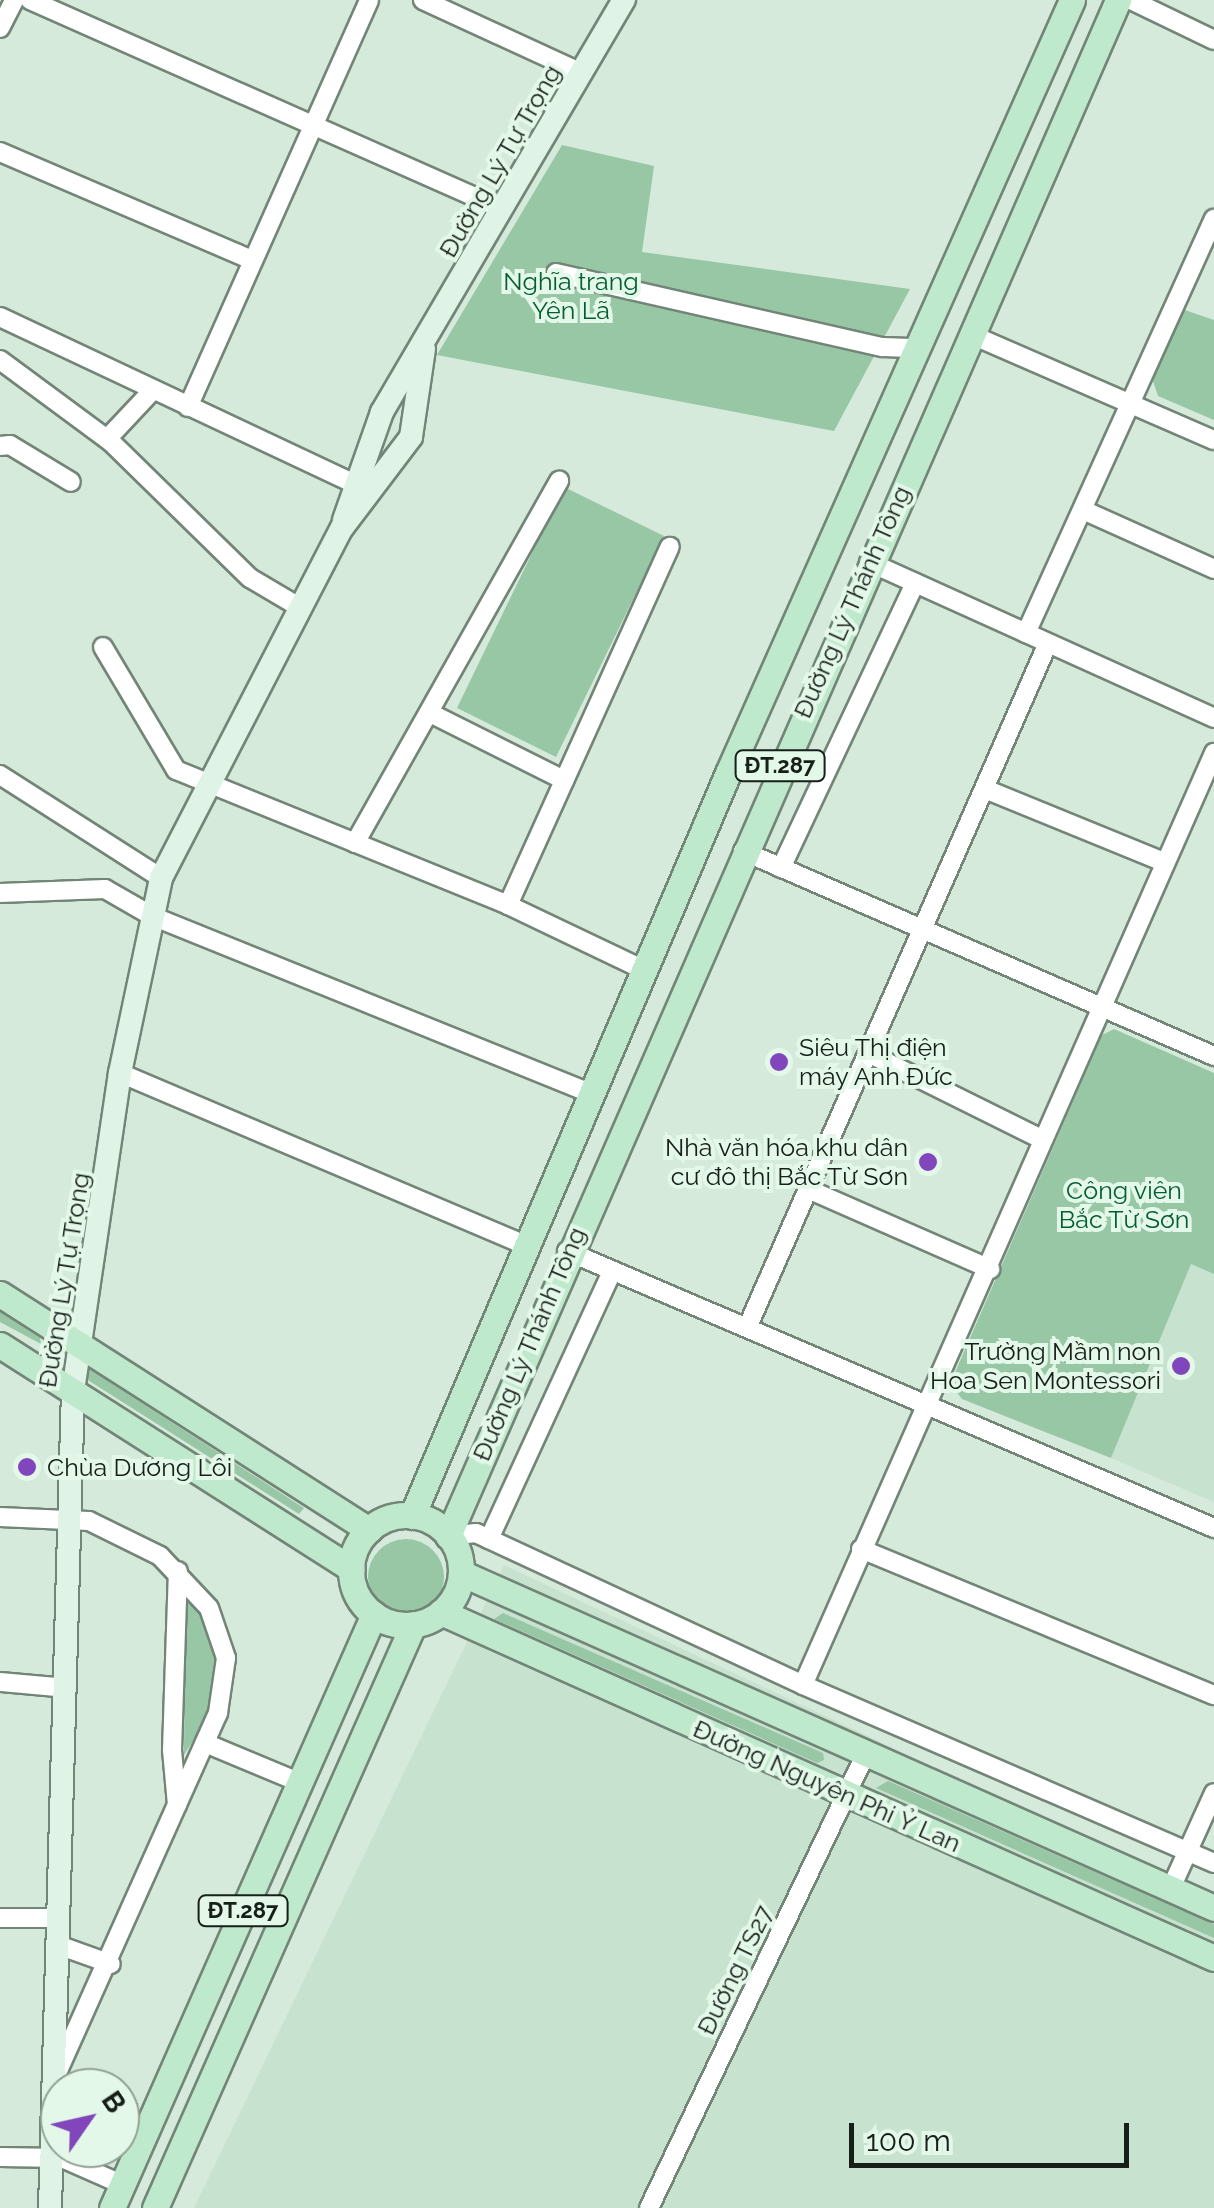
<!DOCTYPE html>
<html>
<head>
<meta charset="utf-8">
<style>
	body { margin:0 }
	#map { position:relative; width:1214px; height:2208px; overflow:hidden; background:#d6eadb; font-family:Raleway,sans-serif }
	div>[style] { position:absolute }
	.built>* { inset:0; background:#c7e2ce }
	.green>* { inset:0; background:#97c7a5 }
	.round { border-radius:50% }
	.roads { filter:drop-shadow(2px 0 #728577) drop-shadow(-2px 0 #728577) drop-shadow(0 2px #728577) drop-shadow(0 -2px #728577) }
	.minor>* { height:18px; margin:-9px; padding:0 9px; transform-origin:9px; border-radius:9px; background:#fff }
	.secondary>* { height:22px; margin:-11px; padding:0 11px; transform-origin:11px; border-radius:11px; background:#dff4e6 }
	.primary>* { height:25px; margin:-12.5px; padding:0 12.5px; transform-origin:12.5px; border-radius:12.5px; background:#bfe9cc }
	.primary>.ring { margin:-12.5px; padding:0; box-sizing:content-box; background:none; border:25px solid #bfe9cc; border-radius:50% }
	.dots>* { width:28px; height:28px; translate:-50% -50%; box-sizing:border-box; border:5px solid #e3f8e8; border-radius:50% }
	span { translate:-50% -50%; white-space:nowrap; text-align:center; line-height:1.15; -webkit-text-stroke:8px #e3f8e8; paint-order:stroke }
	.shield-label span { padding:2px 8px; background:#e3f8e8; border:2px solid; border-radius:8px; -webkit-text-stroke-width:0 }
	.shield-label { font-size:22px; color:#171f19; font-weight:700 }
	.street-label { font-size:25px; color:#171f19 }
	.park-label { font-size:25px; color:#045e32 }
	.poi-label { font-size:25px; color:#171f19 }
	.left { translate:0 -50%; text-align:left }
	.right { translate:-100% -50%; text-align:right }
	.north { position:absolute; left:40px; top:2068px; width:100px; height:100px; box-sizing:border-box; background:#e3f8e8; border:2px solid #91a195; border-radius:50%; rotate:56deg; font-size:28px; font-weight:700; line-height:40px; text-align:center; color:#171f19 }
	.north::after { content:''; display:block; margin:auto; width:35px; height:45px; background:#8146bc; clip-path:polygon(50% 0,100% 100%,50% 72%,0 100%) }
	.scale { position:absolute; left:849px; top:2123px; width:280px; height:45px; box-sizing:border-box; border:5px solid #171f19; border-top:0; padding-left:12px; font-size:30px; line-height:35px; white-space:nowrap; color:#171f19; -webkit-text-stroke:8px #e3f8e8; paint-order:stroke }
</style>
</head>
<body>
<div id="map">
	<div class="built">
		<div style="clip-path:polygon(1191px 1264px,1214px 1274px,1214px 1502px,1111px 1458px)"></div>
		<div style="clip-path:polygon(504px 1565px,1214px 1899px,1214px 2208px,194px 2208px)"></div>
	</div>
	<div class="green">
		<div style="clip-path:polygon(562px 145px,654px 166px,642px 252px,910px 289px,834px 431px,437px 355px)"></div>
		<div style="clip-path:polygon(1179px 308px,1214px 320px,1214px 420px,1158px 396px,1152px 378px)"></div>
		<div style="clip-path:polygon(564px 487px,664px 536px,556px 757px,457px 708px)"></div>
		<div style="clip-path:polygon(1114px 1029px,1214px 1073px,1214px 1274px,1191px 1264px,1111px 1458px,962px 1399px,950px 1384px,1102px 1035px)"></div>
		<div style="clip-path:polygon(0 1312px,40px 1338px,41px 1344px,0 1322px)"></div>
		<div style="clip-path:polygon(87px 1368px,91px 1370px,304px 1508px,299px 1514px,83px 1377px)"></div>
		<div class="round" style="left:368px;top:1539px;width:76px;height:76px"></div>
		<div style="clip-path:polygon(185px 1595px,200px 1602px,216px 1644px,218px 1671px,207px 1719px,184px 1755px)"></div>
		<div style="clip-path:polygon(503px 1613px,823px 1753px,824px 1760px,817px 1763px,494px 1619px)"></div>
		<div style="clip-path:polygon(888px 1781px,1214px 1924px,1214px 1938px,876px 1788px)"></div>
	</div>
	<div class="roads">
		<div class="minor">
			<div style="left:30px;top:0;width:516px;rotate:23.88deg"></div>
			<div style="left:423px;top:0;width:175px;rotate:24.7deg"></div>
			<div style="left:1131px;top:0;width:92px;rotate:25.7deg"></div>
			<div style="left:0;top:28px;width:31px;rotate:-63deg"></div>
			<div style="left:0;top:152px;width:274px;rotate:23.2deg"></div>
			<div style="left:556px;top:273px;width:335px;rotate:12.8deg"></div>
			<div style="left:883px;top:347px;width:34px;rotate:2deg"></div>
			<div style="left:0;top:317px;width:389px;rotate:25.2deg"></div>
			<div style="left:970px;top:334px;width:266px;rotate:23.5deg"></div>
			<div style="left:0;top:360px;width:138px;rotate:36.5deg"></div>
			<div style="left:111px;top:442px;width:194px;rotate:44.4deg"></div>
			<div style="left:250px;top:578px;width:59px;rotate:30.5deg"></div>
			<div style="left:188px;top:407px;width:445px;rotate:-66deg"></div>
			<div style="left:107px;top:439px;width:67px;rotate:-46.8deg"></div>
			<div style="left:0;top:446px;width:10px;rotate:-6deg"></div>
			<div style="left:10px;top:445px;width:71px;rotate:31.2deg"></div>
			<div style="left:1083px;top:510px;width:144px;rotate:24.2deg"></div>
			<div style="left:869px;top:562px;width:379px;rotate:24.3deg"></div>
			<div style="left:1026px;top:633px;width:455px;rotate:-65.6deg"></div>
			<div style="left:103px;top:647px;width:143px;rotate:59.3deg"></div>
			<div style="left:176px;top:770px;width:358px;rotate:22.1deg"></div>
			<div style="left:508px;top:905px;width:151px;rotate:25.5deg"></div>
			<div style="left:432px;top:714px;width:148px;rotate:26.6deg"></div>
			<div style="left:0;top:775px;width:191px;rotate:32.6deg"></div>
			<div style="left:985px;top:789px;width:193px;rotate:22.2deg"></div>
			<div style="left:355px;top:843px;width:416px;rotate:-60.6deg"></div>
			<div style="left:743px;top:851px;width:514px;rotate:23.52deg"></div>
			<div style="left:781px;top:868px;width:315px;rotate:-64.8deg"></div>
			<div style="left:0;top:893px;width:105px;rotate:-2.2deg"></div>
			<div style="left:105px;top:889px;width:54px;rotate:29.9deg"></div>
			<div style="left:152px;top:916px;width:472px;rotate:22deg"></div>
			<div style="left:508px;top:905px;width:393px;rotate:-65.7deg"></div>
			<div style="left:870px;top:1054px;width:191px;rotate:26.4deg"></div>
			<div style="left:120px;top:1073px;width:443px;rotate:23deg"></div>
			<div style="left:810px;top:1190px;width:197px;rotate:23.7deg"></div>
			<div style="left:567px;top:1251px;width:704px;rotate:23.18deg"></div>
			<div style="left:747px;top:1328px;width:748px;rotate:-66.28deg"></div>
			<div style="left:0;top:1517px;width:89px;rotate:2.6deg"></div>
			<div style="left:89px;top:1521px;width:79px;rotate:26.2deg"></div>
			<div style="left:160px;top:1556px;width:71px;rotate:46.7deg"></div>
			<div style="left:209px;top:1608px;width:53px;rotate:71.2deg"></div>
			<div style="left:226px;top:1658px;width:56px;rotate:98.3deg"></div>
			<div style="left:218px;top:1713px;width:398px;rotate:114.1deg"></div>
			<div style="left:448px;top:1536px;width:28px;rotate:-6deg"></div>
			<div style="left:476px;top:1533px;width:361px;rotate:24.9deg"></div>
			<div style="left:803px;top:1685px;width:448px;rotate:23.4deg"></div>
			<div style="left:489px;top:1539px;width:295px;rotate:-65.3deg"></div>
			<div style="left:861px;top:1549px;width:382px;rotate:22.5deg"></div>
			<div style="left:0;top:1682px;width:67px;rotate:5.1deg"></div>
			<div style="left:803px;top:1685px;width:1019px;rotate:-66.2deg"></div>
			<div style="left:205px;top:1743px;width:104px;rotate:22.6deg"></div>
			<div style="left:177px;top:1805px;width:55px;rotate:-95.2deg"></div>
			<div style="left:172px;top:1750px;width:179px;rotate:-88.1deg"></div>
			<div style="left:1171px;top:1888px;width:104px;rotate:-65.6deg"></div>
			<div style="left:0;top:1918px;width:59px"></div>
			<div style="left:58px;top:1945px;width:56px;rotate:19.7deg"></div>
			<div style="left:0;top:2157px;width:62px;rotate:0.9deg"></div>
			<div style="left:62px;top:2158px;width:64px;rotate:23.8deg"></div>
			<div style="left:649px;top:2208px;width:504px;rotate:-64.5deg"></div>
		</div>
		<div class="secondary">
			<div style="left:344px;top:520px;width:114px;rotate:-70.6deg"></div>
			<div style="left:382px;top:412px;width:478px;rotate:-59.6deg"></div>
			<div style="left:50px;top:2208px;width:817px;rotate:-88.39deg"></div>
			<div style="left:73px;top:1391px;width:321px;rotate:-81.6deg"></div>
			<div style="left:120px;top:1073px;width:199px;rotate:-78.1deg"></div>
			<div style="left:161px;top:878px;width:394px;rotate:-62.7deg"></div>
			<div style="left:342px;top:528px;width:114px;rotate:-52.8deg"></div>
			<div style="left:411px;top:437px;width:89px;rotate:-81.6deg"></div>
		</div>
		<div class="primary">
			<div style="left:0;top:1294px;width:438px;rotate:32.6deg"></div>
			<div style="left:0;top:1345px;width:417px;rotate:32.5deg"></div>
			<div class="ring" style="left:351px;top:1515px;width:85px;height:85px"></div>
			<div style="left:412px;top:1516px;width:807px;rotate:-66.96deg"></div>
			<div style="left:728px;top:773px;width:846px;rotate:-66.01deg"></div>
			<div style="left:448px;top:1536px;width:1676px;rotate:-66.43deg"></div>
			<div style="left:461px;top:1573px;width:824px;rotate:23.98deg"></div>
			<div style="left:441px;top:1612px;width:847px;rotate:24.11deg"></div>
			<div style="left:112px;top:2208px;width:649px;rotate:-66.2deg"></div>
			<div style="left:155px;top:2208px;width:638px;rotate:-66.13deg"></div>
		</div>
	</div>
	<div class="dots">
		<div style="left:779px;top:1062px;background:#8146bc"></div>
		<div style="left:928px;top:1162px;background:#8146bc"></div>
		<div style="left:1181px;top:1366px;background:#8146bc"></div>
		<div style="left:27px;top:1467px;background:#8146bc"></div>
	</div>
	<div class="shield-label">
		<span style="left:780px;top:766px">ĐT.287</span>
		<span style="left:243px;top:1911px">ĐT.287</span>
	</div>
	<div class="street-label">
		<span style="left:500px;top:161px;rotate:-60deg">Đường Lý Tự Trọng</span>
		<span style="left:852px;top:602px;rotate:-66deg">Đường Lý Thánh Tông</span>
		<span style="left:64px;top:1280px;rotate:-81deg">Đường Lý Tự Trọng</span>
		<span style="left:529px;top:1344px;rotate:-67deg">Đường Lý Thánh Tông</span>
		<span style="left:827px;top:1786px;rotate:24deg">Đường Nguyên Phi Ỷ Lan</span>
		<span style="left:735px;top:1970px;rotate:-64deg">Đường TS27</span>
	</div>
	<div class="park-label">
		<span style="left:571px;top:296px">Nghĩa trang<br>Yên Lã</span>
		<span style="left:1124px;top:1205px">Công viên<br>Bắc Từ Sơn</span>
	</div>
	<div class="poi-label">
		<span class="left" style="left:799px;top:1062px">Siêu Thị điện<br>máy Anh Đức</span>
		<span class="right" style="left:908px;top:1162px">Nhà văn hóa khu dân<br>cư đô thị Bắc Từ Sơn</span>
		<span class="right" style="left:1161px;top:1366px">Trường Mầm non<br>Hoa Sen Montessori</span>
		<span class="left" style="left:47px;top:1467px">Chùa Dương Lôi</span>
	</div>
	<div class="north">B</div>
	<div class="scale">100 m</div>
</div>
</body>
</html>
